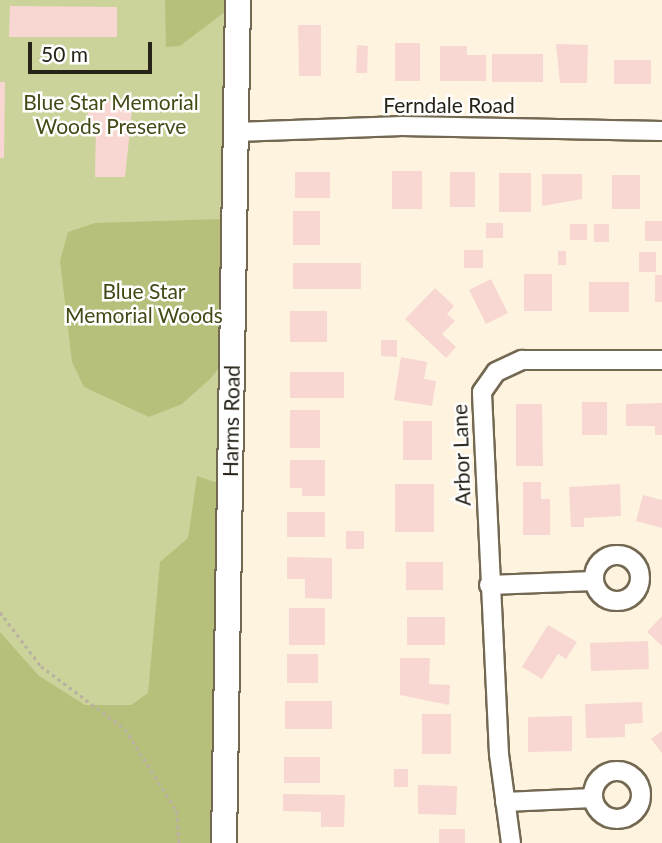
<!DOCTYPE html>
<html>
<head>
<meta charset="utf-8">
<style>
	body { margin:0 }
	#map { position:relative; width:662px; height:843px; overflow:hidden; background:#fdf3de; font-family:Lato,sans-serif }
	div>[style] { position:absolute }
	.green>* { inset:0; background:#cbd39b }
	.forest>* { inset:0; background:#b7c07b }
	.building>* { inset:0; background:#f8d7d2 }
	.path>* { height:2.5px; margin-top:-1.25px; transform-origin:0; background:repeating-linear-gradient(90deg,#bab1a0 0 3.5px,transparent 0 7px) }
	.roads { filter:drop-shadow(2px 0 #736851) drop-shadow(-2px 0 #736851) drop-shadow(0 2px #736851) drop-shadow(0 -2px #736851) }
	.street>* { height:18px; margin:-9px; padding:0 9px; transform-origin:9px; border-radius:9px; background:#fff }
	.street>.ring { margin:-9px; padding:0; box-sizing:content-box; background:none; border:18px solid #fff; border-radius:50% }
	.secondary>* { height:24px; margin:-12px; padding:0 12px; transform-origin:12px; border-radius:12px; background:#fff }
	span { translate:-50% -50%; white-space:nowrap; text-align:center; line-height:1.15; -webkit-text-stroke:5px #fff; paint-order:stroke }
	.park-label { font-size:21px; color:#444916 }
	.street-label { font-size:21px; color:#282319 }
	.scale { position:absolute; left:28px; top:42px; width:124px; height:32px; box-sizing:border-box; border:4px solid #282319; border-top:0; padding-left:9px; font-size:21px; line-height:24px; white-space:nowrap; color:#282319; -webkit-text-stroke:5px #fff; paint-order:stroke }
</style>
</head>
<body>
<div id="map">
	<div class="green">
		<div style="clip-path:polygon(0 0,226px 0,212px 843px,0 843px)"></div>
	</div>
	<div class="forest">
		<div style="clip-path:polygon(165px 0,226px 0,226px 11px,180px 46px,166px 47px)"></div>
		<div style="clip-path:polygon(222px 219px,220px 367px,210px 379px,182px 404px,149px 417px,84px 387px,72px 362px,60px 261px,68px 232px,95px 223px)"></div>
		<div style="clip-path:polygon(197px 476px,218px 483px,211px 843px,0 843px,0 632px,39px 676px,85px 705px,131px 705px,148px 693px,160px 562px,188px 538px)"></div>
	</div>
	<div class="building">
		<div style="clip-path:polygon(10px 6px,117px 7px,117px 37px,9px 37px)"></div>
		<div style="clip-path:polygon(298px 25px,321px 25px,321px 76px,299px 76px)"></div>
		<div style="clip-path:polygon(395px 43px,420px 43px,420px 81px,395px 81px)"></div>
		<div style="clip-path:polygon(556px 44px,588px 45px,587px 83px,560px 83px)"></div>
		<div style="clip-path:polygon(357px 45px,368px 46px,367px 73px,356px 73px)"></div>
		<div style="clip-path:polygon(440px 46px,467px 46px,467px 55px,486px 55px,486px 81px,440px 81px)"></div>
		<div style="clip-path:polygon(492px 54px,543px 54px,543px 82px,492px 82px)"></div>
		<div style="clip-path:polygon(614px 60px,651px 60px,651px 84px,614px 84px)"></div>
		<div style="clip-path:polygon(0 82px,5px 82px,4px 158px,0 158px)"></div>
		<div style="clip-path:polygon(88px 100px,133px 101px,125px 177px,95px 177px,96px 124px,87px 124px)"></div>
		<div style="clip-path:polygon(392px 171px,422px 171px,422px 209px,392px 209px)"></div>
		<div style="clip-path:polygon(295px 172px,330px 172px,330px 198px,295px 198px)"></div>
		<div style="clip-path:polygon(450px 172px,475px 172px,475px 207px,450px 207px)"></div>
		<div style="clip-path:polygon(499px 173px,531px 173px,531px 212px,499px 212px)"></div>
		<div style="clip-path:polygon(542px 174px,582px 174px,582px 199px,542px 206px)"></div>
		<div style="clip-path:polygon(612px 175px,640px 175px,640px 209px,612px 209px)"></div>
		<div style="clip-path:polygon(293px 211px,320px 211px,320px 245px,293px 245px)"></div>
		<div style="clip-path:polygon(645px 221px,662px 221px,662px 241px,645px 241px)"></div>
		<div style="clip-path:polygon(486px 223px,503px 223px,503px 238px,486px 238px)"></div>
		<div style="clip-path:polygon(570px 224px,587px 224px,587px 240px,570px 240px)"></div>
		<div style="clip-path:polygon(594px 224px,609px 224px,609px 242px,594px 242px)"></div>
		<div style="clip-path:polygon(464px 250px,483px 250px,483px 268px,464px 268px)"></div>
		<div style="clip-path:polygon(558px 251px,566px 251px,566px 265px,558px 265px)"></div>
		<div style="clip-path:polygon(639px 252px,656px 252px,656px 272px,639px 272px)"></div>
		<div style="clip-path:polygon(293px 263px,361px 263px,361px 289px,293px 289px)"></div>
		<div style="clip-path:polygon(524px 274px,552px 274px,552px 311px,524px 311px)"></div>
		<div style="clip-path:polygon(655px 275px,662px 275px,662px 302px,655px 302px)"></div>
		<div style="clip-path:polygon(491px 279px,508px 313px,486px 324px,469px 290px)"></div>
		<div style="clip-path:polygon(589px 282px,629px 282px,629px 312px,589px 312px)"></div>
		<div style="clip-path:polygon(435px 288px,454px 306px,447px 314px,455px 321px,442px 334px,456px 347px,446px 358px,405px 319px)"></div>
		<div style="clip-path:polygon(290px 311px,327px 311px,327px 342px,290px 342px)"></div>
		<div style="clip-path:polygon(381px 340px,397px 340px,397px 357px,381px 356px)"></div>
		<div style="clip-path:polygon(401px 357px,427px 362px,424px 379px,436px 381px,432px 406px,394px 400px)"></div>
		<div style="clip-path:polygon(290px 372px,344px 372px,344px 398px,290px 398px)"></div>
		<div style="clip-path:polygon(582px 402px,607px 402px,607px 435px,582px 435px)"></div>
		<div style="clip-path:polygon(662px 403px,662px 435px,655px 435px,655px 426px,626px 426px,626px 404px)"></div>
		<div style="clip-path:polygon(516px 404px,542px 404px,543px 466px,516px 466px)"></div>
		<div style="clip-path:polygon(290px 410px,320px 410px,320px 448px,290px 448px)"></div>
		<div style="clip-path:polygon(403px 421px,432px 421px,432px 460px,403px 460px)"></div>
		<div style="clip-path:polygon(290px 460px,325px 460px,325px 496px,302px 496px,302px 488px,290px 488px)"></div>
		<div style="clip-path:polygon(523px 482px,541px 482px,541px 499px,550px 499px,550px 535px,523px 535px)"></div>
		<div style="clip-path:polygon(395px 484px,434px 484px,434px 532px,395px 532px)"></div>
		<div style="clip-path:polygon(620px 484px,621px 516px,584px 518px,584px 527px,571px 527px,569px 487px)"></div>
		<div style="clip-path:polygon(643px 495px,662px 500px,662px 528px,636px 521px)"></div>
		<div style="clip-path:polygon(287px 512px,325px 512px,325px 537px,287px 537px)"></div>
		<div style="clip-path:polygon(346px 531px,364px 531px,364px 549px,346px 549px)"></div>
		<div style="clip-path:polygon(287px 557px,332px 558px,332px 599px,305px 598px,305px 579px,287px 579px)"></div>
		<div style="clip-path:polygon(406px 562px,443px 562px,443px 590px,406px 590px)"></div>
		<div style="clip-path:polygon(289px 608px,325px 608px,325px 645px,289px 645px)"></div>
		<div style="clip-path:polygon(662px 616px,662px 646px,647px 632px)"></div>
		<div style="clip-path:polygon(407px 617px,445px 617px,445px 645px,407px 645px)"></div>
		<div style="clip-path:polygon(548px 625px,577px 642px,566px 659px,558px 654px,542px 679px,522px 667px)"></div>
		<div style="clip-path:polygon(648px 641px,649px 669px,591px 671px,590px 643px)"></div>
		<div style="clip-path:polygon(287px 654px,318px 654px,318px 683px,287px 683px)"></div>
		<div style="clip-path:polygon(400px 658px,430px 658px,429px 684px,450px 685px,449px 705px,400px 695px)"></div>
		<div style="clip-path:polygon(285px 701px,332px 701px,332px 729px,285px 729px)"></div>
		<div style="clip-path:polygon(642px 702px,643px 723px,625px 724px,625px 737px,586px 738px,585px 704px)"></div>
		<div style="clip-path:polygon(422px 714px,451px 714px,451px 754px,422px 754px)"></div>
		<div style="clip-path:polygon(572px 716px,572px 751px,528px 752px,528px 717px)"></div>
		<div style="clip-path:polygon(662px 731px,662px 753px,651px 739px)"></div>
		<div style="clip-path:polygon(284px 757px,320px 757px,320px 783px,284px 783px)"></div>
		<div style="clip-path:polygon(394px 769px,408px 769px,408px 787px,394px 787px)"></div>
		<div style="clip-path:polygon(418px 785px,457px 786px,456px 815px,418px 814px)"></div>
		<div style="clip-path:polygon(283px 794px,345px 795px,344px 827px,321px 827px,321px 812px,283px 811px)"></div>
		<div style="clip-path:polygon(439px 829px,465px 829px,465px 843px,439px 843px)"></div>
	</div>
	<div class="path">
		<div style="left:0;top:612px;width:68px;rotate:52.8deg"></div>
		<div style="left:41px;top:666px;width:105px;rotate:36.9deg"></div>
		<div style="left:125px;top:729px;width:97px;rotate:57.6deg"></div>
		<div style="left:177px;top:811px;width:32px;rotate:86deg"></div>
	</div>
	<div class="roads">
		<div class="street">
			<div style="left:236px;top:132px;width:166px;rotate:-2.1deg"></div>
			<div style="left:402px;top:126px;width:260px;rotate:1.1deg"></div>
			<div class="ring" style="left:594px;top:555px;width:28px;height:28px"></div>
			<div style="left:489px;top:585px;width:105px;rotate:-2.2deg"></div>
			<div class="ring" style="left:593px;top:771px;width:30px;height:30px"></div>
			<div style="left:505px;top:802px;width:88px;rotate:-2.6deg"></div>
			<div style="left:511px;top:843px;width:90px;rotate:-97.7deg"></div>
			<div style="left:499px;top:754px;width:362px;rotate:-92.7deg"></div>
			<div style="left:482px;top:392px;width:24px;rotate:-55deg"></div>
			<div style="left:496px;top:372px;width:29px;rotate:-25deg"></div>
			<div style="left:522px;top:360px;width:140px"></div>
		</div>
		<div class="secondary">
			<div style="left:224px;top:843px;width:843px;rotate:-89.05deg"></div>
		</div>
	</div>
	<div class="park-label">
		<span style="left:111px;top:114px">Blue Star Memorial<br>Woods Preserve</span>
		<span style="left:144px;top:303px">Blue Star<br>Memorial Woods</span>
	</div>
	<div class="street-label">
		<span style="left:449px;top:105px">Ferndale Road</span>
		<span style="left:231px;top:421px;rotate:-89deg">Harms Road</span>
		<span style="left:461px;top:455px;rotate:-92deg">Arbor Lane</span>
	</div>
	<div class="scale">50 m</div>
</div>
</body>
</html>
